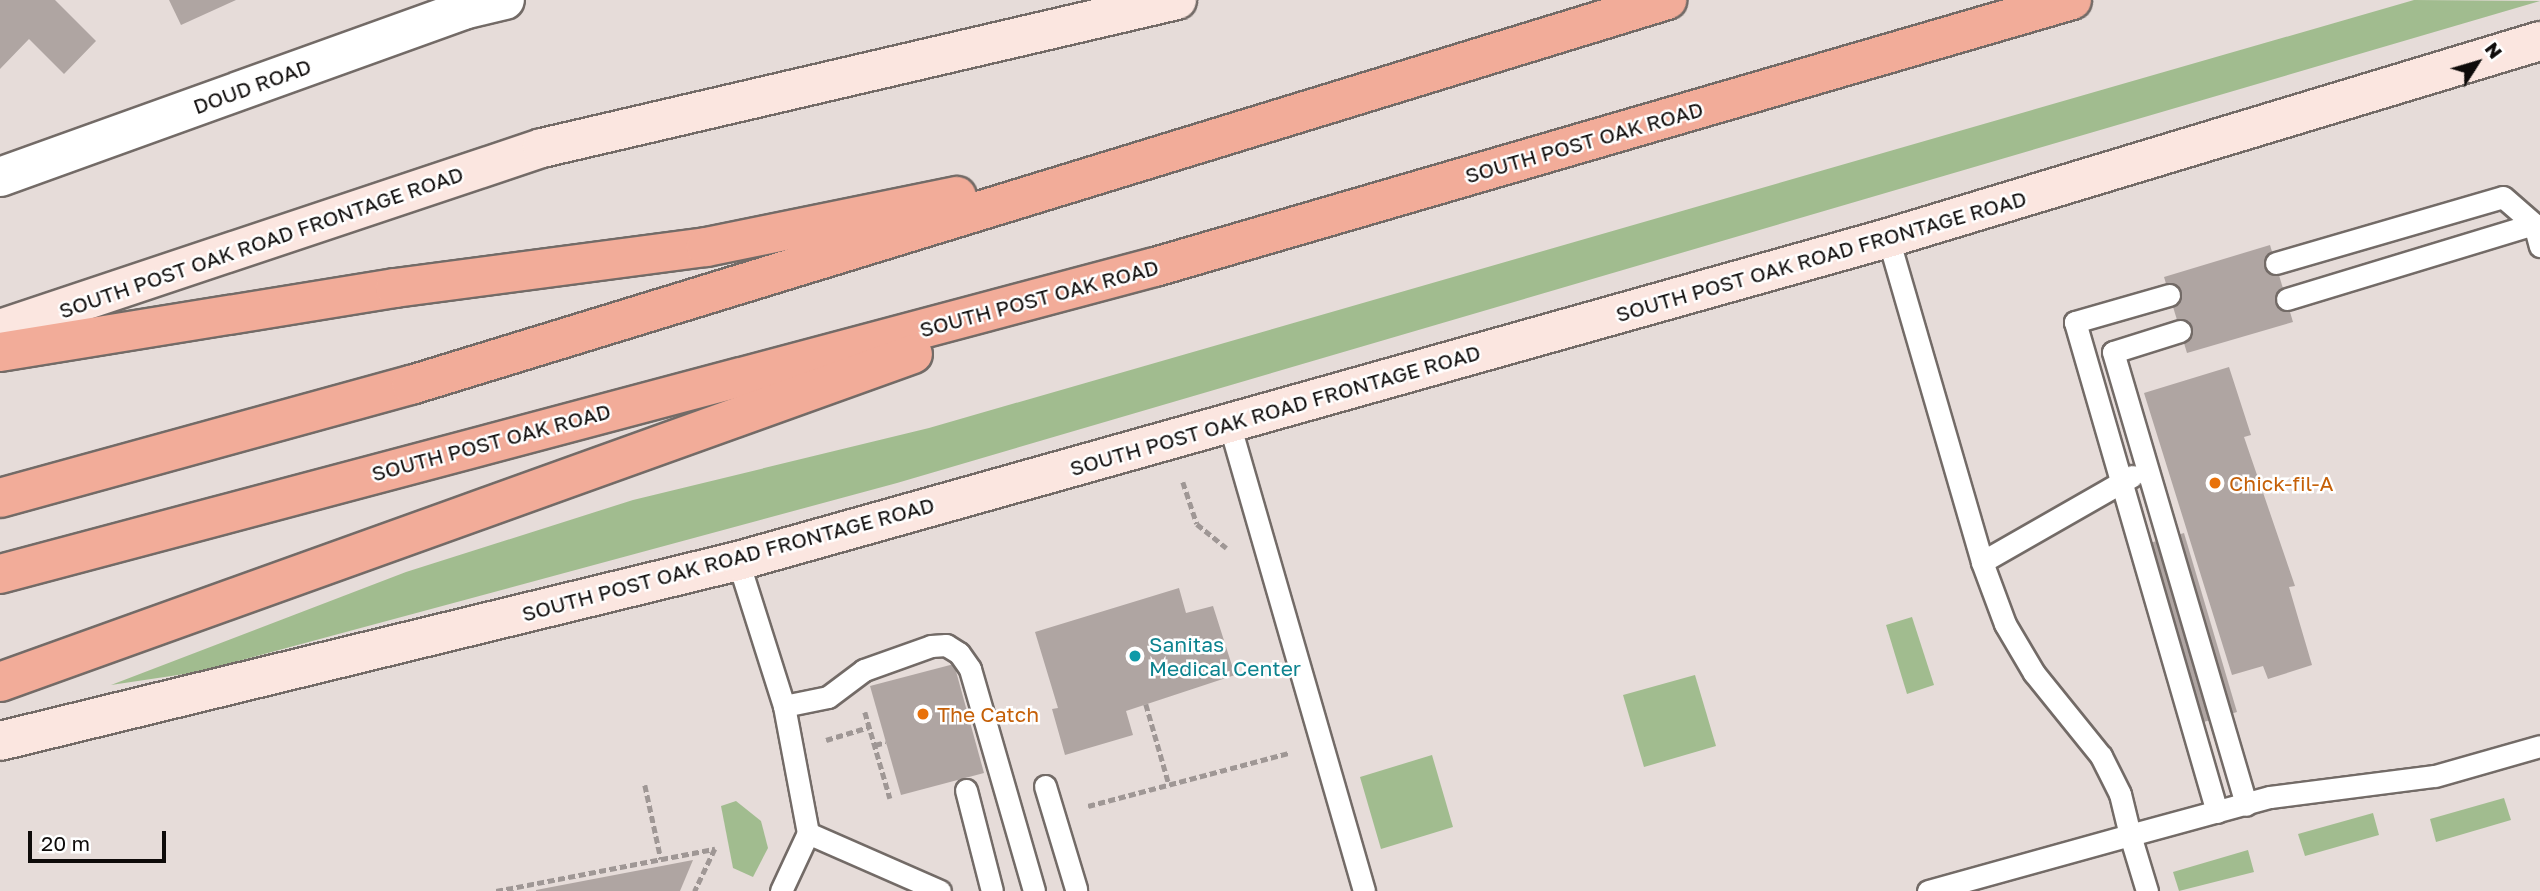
<!DOCTYPE html>
<html>
<head>
<meta charset="utf-8">
<style>
	body { margin:0 }
	#map { position:relative; width:2540px; height:891px; overflow:hidden; background:#e6dcd9; font-family:"Golos Text",sans-serif }
	div>[style] { position:absolute }
	.green>* { inset:0; background:#a1bc8f }
	.building>* { inset:0; background:#afa5a2 }
	.path>* { height:4.5px; margin-top:-2.25px; transform-origin:0; background:repeating-linear-gradient(90deg,#9f9795 0 7px,transparent 0 10.5px) }
	.roads { filter:drop-shadow(2px 0 #736b67) drop-shadow(-2px 0 #736b67) drop-shadow(0 2px #736b67) drop-shadow(0 -2px #736b67) }
	.lane>* { height:21px; margin:-10.5px; padding:0 10.5px; transform-origin:10.5px; border-radius:10.5px; background:#fff }
	.street>* { height:38px; margin:-19px; padding:0 19px; transform-origin:19px; border-radius:19px; background:#fff }
	.secondary>* { height:38px; margin:-19px; padding:0 19px; transform-origin:19px; border-radius:19px; background:#fbe6e0 }
	.highway>* { height:38px; margin:-19px; padding:0 19px; transform-origin:19px; border-radius:19px; background:#f2ac99 }
	.dots>* { width:19px; height:19px; translate:-50% -50%; box-sizing:border-box; border:4px solid #fff; border-radius:50% }
	span { translate:-50% -50%; white-space:nowrap; text-align:center; line-height:1.15; -webkit-text-stroke:5px #fff; paint-order:stroke }
	.street-label { font-size:21px; color:#0e0b0a }
	.food-label { font-size:21px; color:#c56008 }
	.left { translate:0 -50%; text-align:left }
	.culture-label { font-size:21px; color:#0d838f }
	.north { position:absolute; left:2442px; top:28px; width:70px; height:70px; -webkit-text-stroke:5px #fff; paint-order:stroke; rotate:53deg; font-size:19px; font-weight:700; line-height:28px; text-align:center; color:#0e0b0a }
	.north::after { content:''; display:block; margin:auto; width:24px; height:32px; background:#0e0b0a; clip-path:polygon(50% 0,100% 100%,50% 72%,0 100%) }
	.scale { position:absolute; left:28px; top:831px; width:138px; height:32px; box-sizing:border-box; border:4px solid #0e0b0a; border-top:0; padding-left:9px; font-size:21px; line-height:24px; white-space:nowrap; color:#0e0b0a; -webkit-text-stroke:5px #fff; paint-order:stroke }
</style>
</head>
<body>
<div id="map">
	<div class="green">
		<div style="clip-path:polygon(2414px 0,2540px 1px,897px 483px,198px 672px,111px 685px,406px 572px,633px 500px,929px 428px)"></div>
		<div style="clip-path:polygon(1912px 617px,1934px 685px,1907px 694px,1886px 625px)"></div>
		<div style="clip-path:polygon(1695px 675px,1716px 746px,1644px 767px,1623px 695px)"></div>
		<div style="clip-path:polygon(1432px 755px,1453px 827px,1381px 849px,1360px 777px)"></div>
		<div style="clip-path:polygon(2504px 798px,2511px 820px,2436px 842px,2430px 819px)"></div>
		<div style="clip-path:polygon(736px 801px,761px 821px,768px 848px,753px 877px,733px 868px,721px 806px)"></div>
		<div style="clip-path:polygon(2373px 813px,2379px 835px,2305px 856px,2298px 834px)"></div>
		<div style="clip-path:polygon(2248px 850px,2254px 872px,2179px 891px,2173px 872px)"></div>
	</div>
	<div class="building">
		<div style="clip-path:polygon(0 0,55px 0,96px 41px,64px 74px,29px 39px,0 69px)"></div>
		<div style="clip-path:polygon(169px 0,236px 0,181px 25px)"></div>
		<div style="clip-path:polygon(2270px 245px,2293px 322px,2187px 353px,2164px 277px)"></div>
		<div style="clip-path:polygon(2229px 367px,2251px 435px,2244px 437px,2295px 586px,2289px 587px,2312px 665px,2268px 679px,2263px 666px,2232px 675px,2144px 393px)"></div>
		<div style="clip-path:polygon(2184px 533px,2237px 712px,2187px 727px,2133px 548px)"></div>
		<div style="clip-path:polygon(1179px 588px,1186px 613px,1213px 606px,1235px 675px,1126px 711px,1133px 735px,1065px 755px,1052px 709px,1058px 708px,1035px 632px)"></div>
		<div style="clip-path:polygon(954px 664px,984px 773px,901px 795px,870px 686px)"></div>
		<div style="clip-path:polygon(693px 860px,680px 891px,536px 891px,536px 890px)"></div>
	</div>
	<div class="path">
		<div style="left:1183px;top:482px;width:44px;rotate:71.6deg"></div>
		<div style="left:1197px;top:524px;width:38px;rotate:39deg"></div>
		<div style="left:1146px;top:704px;width:83px;rotate:74deg"></div>
		<div style="left:865px;top:712px;width:90px;rotate:73.8deg"></div>
		<div style="left:826px;top:740px;width:45px;rotate:-16.8deg"></div>
		<div style="left:875px;top:745px;width:11px;rotate:-15deg"></div>
		<div style="left:645px;top:785px;width:76px;rotate:77.8deg"></div>
		<div style="left:1088px;top:806px;width:208px;rotate:-14.8deg"></div>
		<div style="left:496px;top:891px;width:223px;rotate:-10.9deg"></div>
		<div style="left:715px;top:849px;width:47px;rotate:115.5deg"></div>
	</div>
	<div class="roads">
		<div class="lane">
			<div style="left:1888px;top:238px;width:337px;rotate:73.8deg"></div>
			<div style="left:1982px;top:562px;width:66px;rotate:69.6deg"></div>
			<div style="left:2005px;top:624px;width:57px;rotate:59.4deg"></div>
			<div style="left:2034px;top:673px;width:107px;rotate:51.1deg"></div>
			<div style="left:2101px;top:756px;width:42px;rotate:63.4deg"></div>
			<div style="left:2120px;top:794px;width:42px;rotate:76.3deg"></div>
			<div style="left:2130px;top:835px;width:145px;rotate:-15.2deg"></div>
			<div style="left:2270px;top:797px;width:166px;rotate:-7.3deg"></div>
			<div style="left:2435px;top:776px;width:109px;rotate:-15.9deg"></div>
			<div style="left:2276px;top:263px;width:236px;rotate:-16.2deg"></div>
			<div style="left:2503px;top:197px;width:41px;rotate:41.1deg"></div>
			<div style="left:2169px;top:295px;width:98px;rotate:164deg"></div>
			<div style="left:2075px;top:322px;width:510px;rotate:73.84deg"></div>
			<div style="left:2287px;top:299px;width:258px;rotate:-16.9deg"></div>
			<div style="left:2534px;top:224px;width:23px;rotate:75deg"></div>
			<div style="left:2180px;top:331px;width:70px;rotate:162.6deg"></div>
			<div style="left:2113px;top:352px;width:472px;rotate:73.6deg"></div>
			<div style="left:1229px;top:423px;width:487px;rotate:73.9deg"></div>
			<div style="left:738px;top:561px;width:152px;rotate:72.4deg"></div>
			<div style="left:784px;top:706px;width:129px;rotate:79.3deg"></div>
			<div style="left:808px;top:833px;width:64px;rotate:115deg"></div>
			<div style="left:1982px;top:562px;width:173px;rotate:-29.8deg"></div>
			<div style="left:784px;top:706px;width:45px;rotate:-11.6deg"></div>
			<div style="left:828px;top:697px;width:45px;rotate:-36.9deg"></div>
			<div style="left:864px;top:670px;width:71px;rotate:-19.7deg"></div>
			<div style="left:931px;top:646px;width:15px;rotate:-4deg"></div>
			<div style="left:946px;top:645px;width:15px;rotate:32deg"></div>
			<div style="left:959px;top:653px;width:19px;rotate:55deg"></div>
			<div style="left:970px;top:669px;width:231px;rotate:73.9deg"></div>
			<div style="left:1045px;top:786px;width:108px;rotate:73.2deg"></div>
			<div style="left:966px;top:790px;width:104px;rotate:75.6deg"></div>
			<div style="left:808px;top:833px;width:144px;rotate:23.7deg"></div>
			<div style="left:1928px;top:891px;width:210px;rotate:-15.5deg"></div>
			<div style="left:2130px;top:835px;width:59px;rotate:73.1deg"></div>
		</div>
		<div class="street">
			<div style="left:0;top:177px;width:492px;rotate:-19.8deg"></div>
			<div style="left:463px;top:10px;width:43px;rotate:-13.4deg"></div>
		</div>
		<div class="secondary">
			<div style="left:0;top:329px;width:571px;rotate:-18.47deg"></div>
			<div style="left:542px;top:148px;width:652px;rotate:-13.12deg"></div>
			<div style="left:0;top:741px;width:760px;rotate:-13.71deg"></div>
			<div style="left:738px;top:561px;width:1194px;rotate:-15.69deg"></div>
			<div style="left:1888px;top:238px;width:681px;rotate:-16.81deg"></div>
		</div>
		<div class="highway">
			<div style="left:0;top:352px;width:400px;rotate:-9.2deg"></div>
			<div style="left:395px;top:288px;width:314px;rotate:-7.5deg"></div>
			<div style="left:706px;top:247px;width:256px;rotate:-11.5deg"></div>
			<div style="left:0;top:498px;width:426px;rotate:-15.4deg"></div>
			<div style="left:411px;top:385px;width:1314px;rotate:-17.04deg"></div>
			<div style="left:0;top:574px;width:1195px;rotate:-14.89deg"></div>
			<div style="left:1155px;top:267px;width:955px;rotate:-16.23deg"></div>
			<div style="left:0;top:682px;width:970px;rotate:-19.76deg"></div>
		</div>
	</div>
	<div class="dots">
		<div style="left:2215px;top:483px;background:#e8710a"></div>
		<div style="left:1135px;top:656px;background:#0f9aa8"></div>
		<div style="left:923px;top:714px;background:#e8710a"></div>
	</div>
	<div class="street-label">
		<span style="left:252px;top:86px;rotate:-20deg">DOUD ROAD</span>
		<span style="left:1584px;top:142px;rotate:-16deg">SOUTH POST OAK ROAD</span>
		<span style="left:261px;top:242px;rotate:-19deg">SOUTH POST OAK ROAD FRONTAGE ROAD</span>
		<span style="left:1821px;top:256px;rotate:-16deg">SOUTH POST OAK ROAD FRONTAGE ROAD</span>
		<span style="left:1039px;top:298px;rotate:-15deg">SOUTH POST OAK ROAD</span>
		<span style="left:1275px;top:410px;rotate:-16deg">SOUTH POST OAK ROAD FRONTAGE ROAD</span>
		<span style="left:491px;top:442px;rotate:-15deg">SOUTH POST OAK ROAD</span>
		<span style="left:728px;top:559px;rotate:-15deg">SOUTH POST OAK ROAD FRONTAGE ROAD</span>
	</div>
	<div class="food-label">
		<span class="left" style="left:2229px;top:483px">Chick-fil-A</span>
		<span class="left" style="left:937px;top:714px">The Catch</span>
	</div>
	<div class="culture-label">
		<span class="left" style="left:1149px;top:656px">Sanitas<br>Medical Center</span>
	</div>
	<div class="north">N</div>
	<div class="scale">20 m</div>
</div>
</body>
</html>
